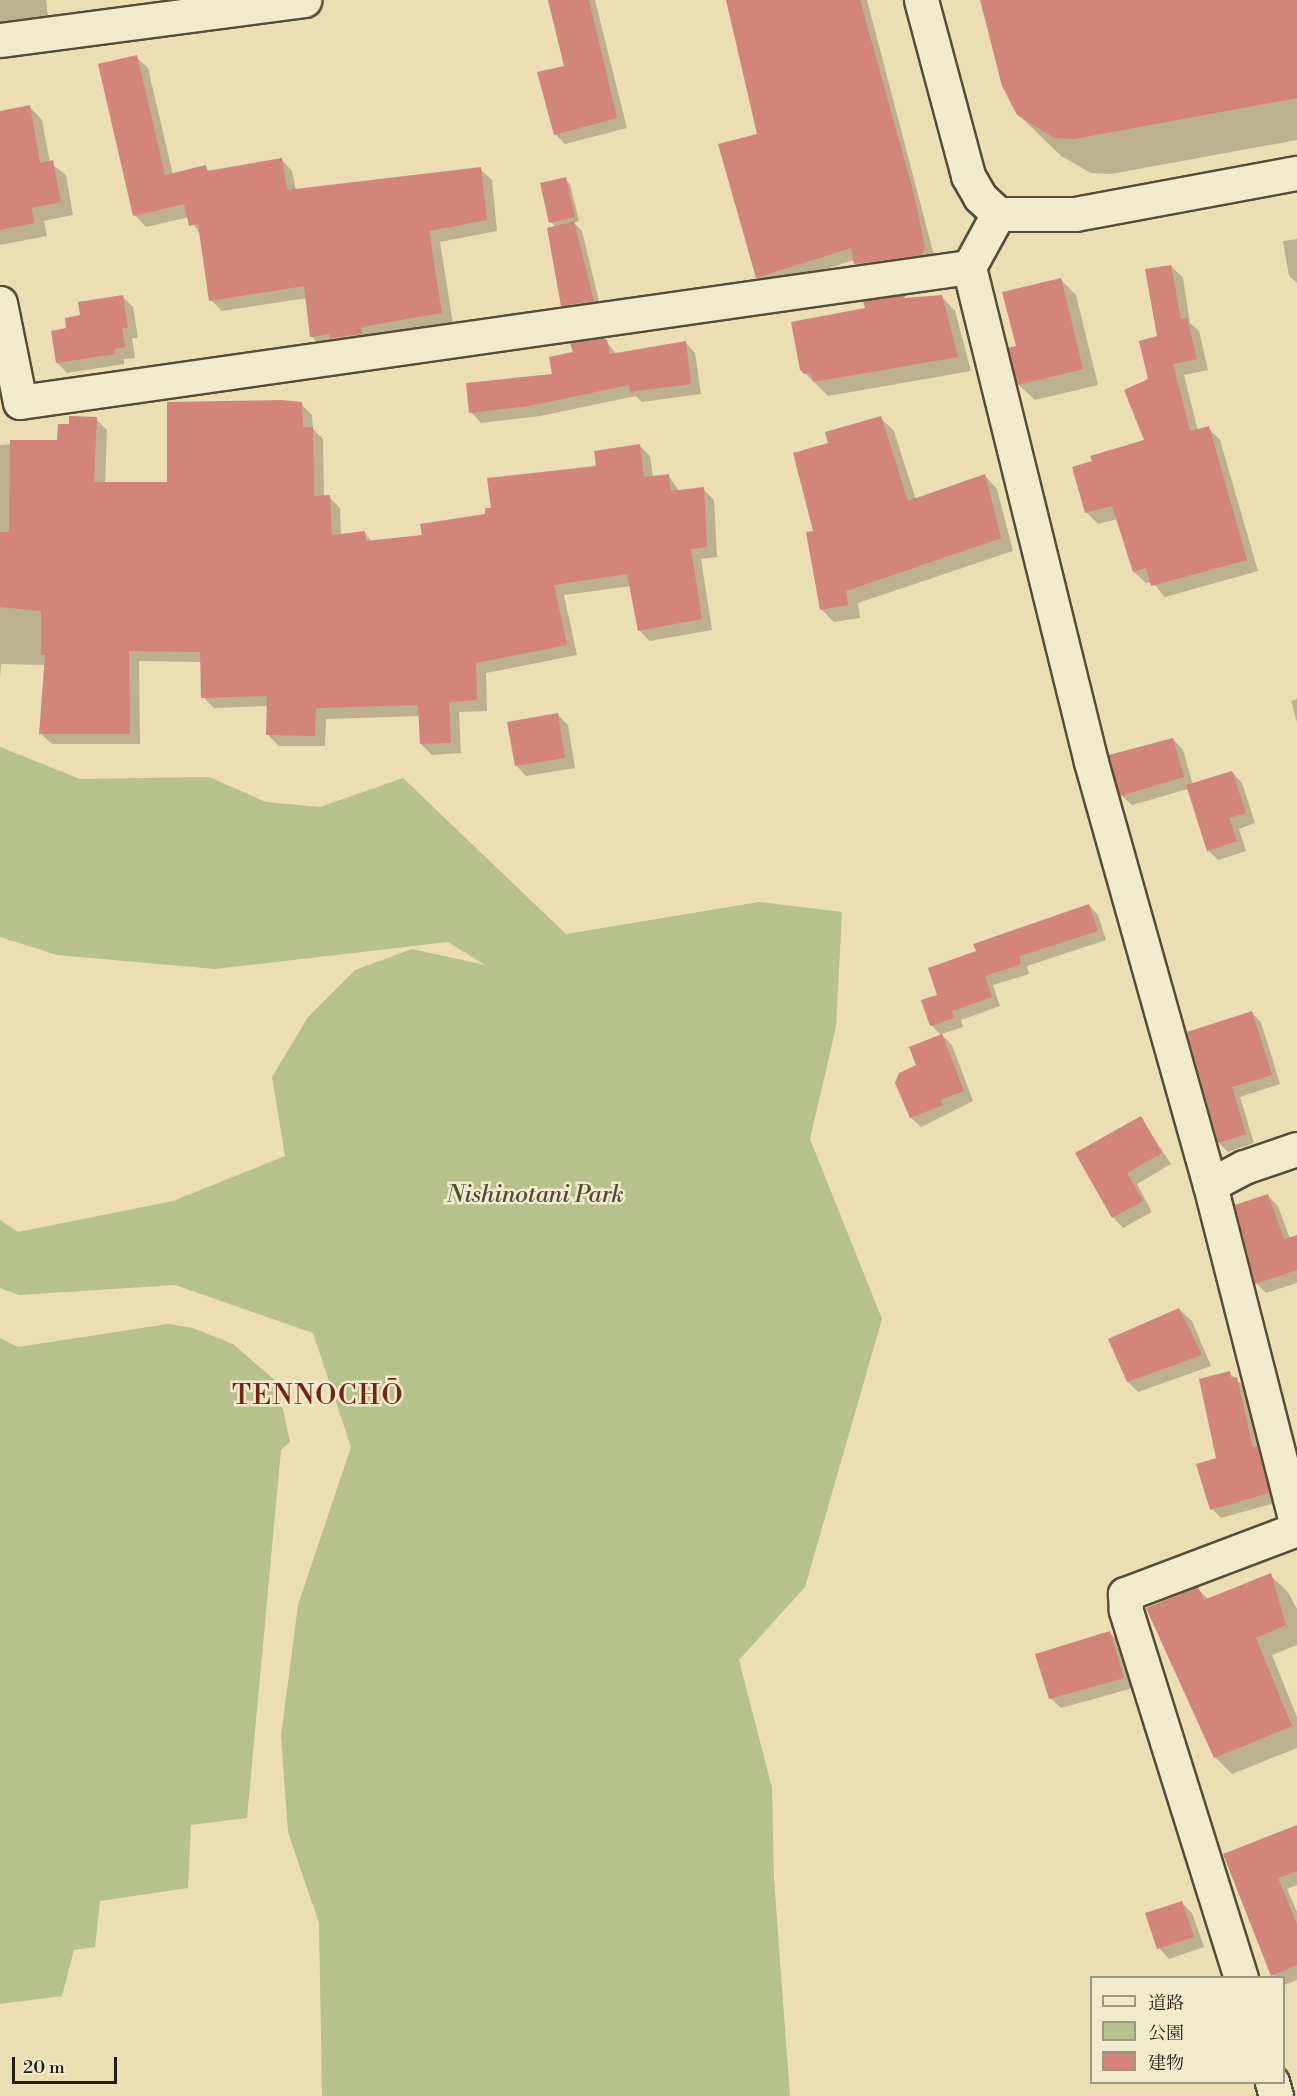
<!DOCTYPE html>
<html>
<head>
<meta charset="utf-8">
<style>
	body { margin:0 }
	#map { position:relative; width:1297px; height:2096px; overflow:hidden; background:#eadeb2; font-family:"Libre Bodoni","Noto Serif JP",serif }
	div>[style] { position:absolute }
	.green>* { inset:0; background:#b7c18c }
	.shadow>* { inset:0; background:#0003 }
	.building>* { inset:0; background:#d3857b }
	.roads { filter:drop-shadow(2px 0 #564c39) drop-shadow(-2px 0 #564c39) drop-shadow(0 2px #564c39) drop-shadow(0 -2px #564c39) }
	.minor>* { height:33px; margin:-16.5px; padding:0 16.5px; transform-origin:16.5px; border-radius:16.5px; background:#f1eacd }
	span { translate:-50% -50%; white-space:nowrap; text-align:center; line-height:1.15; -webkit-text-stroke:5px #f1eacd; paint-order:stroke }
	.park-label { font-size:24px; color:#504d36; font-style:italic }
	.quarter-label { font-size:27px; color:#7a1f14; letter-spacing:1.5px }
	.legend { position:absolute; left:1090px; top:1976px; width:195px; height:108px; box-sizing:border-box; background:#f1eacd; border:2px solid #9f9782; margin:0; padding:8px 10px; list-style:none; font-size:18px; color:#241b11 }
	.legend li { display:flex; align-items:center; gap:12px; height:30px }
	.legend b { width:30px; border:2px solid #9f9782 }
	.scale { position:absolute; left:12px; top:2057px; width:105px; height:27px; box-sizing:border-box; border:3px solid #241b11; border-top:0; padding-left:8px; font-size:18px; line-height:21px; white-space:nowrap; color:#241b11; -webkit-text-stroke:4px #f1eacd; paint-order:stroke }
</style>
</head>
<body>
<div id="map">
	<div class="green">
		<div style="clip-path:polygon(0 747px,80px 779px,209px 777px,266px 802px,320px 807px,403px 778px,566px 934px,759px 902px,842px 912px,836px 1027px,810px 1139px,882px 1319px,805px 1587px,739px 1660px,772px 1788px,774px 1879px,790px 2096px,322px 2096px,319px 1923px,288px 1832px,281px 1736px,298px 1605px,351px 1447px,313px 1333px,175px 1285px,19px 1295px,0 1288px,0 1220px,18px 1232px,173px 1201px,285px 1156px,272px 1077px,308px 1017px,355px 970px,412px 949px,485px 965px,448px 942px,215px 969px,57px 955px,0 937px)"></div>
		<div style="clip-path:polygon(168px 1324px,193px 1328px,233px 1344px,277px 1382px,290px 1442px,281px 1450px,247px 1818px,191px 1825px,188px 1888px,100px 1901px,95px 1947px,74px 1950px,62px 1996px,0 2004px,0 1338px,18px 1347px)"></div>
	</div>
	<div class="shadow">
		<div style="clip-path:polygon(0 0,46px 0,50px 33px,0 41px)"></div>
		<div style="clip-path:polygon(550px 0,595px 0,627px 128px,565px 144px,555px 134px,566px 67px)"></div>
		<div style="clip-path:polygon(727px 0,867px 0,935px 259px,866px 274px,855px 260px,767px 287px,757px 277px,759px 135px)"></div>
		<div style="clip-path:polygon(982px 0,1297px 0,1297px 140px,1111px 174px,1091px 173px,1061px 156px,1024px 120px,1004px 86px)"></div>
		<div style="clip-path:polygon(136px 57px,148px 68px,173px 175px,205px 167px,210px 172px,281px 159px,292px 171px,296px 190px,480px 169px,492px 180px,497px 231px,440px 242px,453px 324px,323px 347px,311px 336px,307px 298px,222px 311px,211px 300px,201px 236px,189px 217px,146px 227px,135px 215px)"></div>
		<div style="clip-path:polygon(29px 106px,42px 120px,50px 163px,66px 175px,73px 215px,44px 221px,47px 236px,0 245px,0 112px)"></div>
		<div style="clip-path:polygon(565px 179px,570px 184px,579px 221px,574px 223px,582px 231px,601px 309px,571px 314px,563px 305px,556px 227px,551px 222px)"></div>
		<div style="clip-path:polygon(1297px 239px,1297px 283px,1289px 276px,1283px 241px)"></div>
		<div style="clip-path:polygon(1171px 266px,1183px 278px,1190px 323px,1199px 331px,1208px 370px,1184px 375px,1198px 431px,1208px 428px,1220px 440px,1258px 571px,1165px 597px,1152px 582px,1146px 583px,1134px 572px,1118px 519px,1098px 524px,1086px 512px,1094px 462px,1146px 441px,1150px 380px)"></div>
		<div style="clip-path:polygon(1060px 279px,1076px 295px,1098px 385px,1035px 400px,1019px 385px,1010px 349px,1018px 347px)"></div>
		<div style="clip-path:polygon(941px 296px,955px 311px,971px 371px,828px 396px,801px 369px)"></div>
		<div style="clip-path:polygon(123px 297px,133px 307px,138px 338px,132px 338px,135px 358px,124px 359px,124px 364px,67px 373px,57px 362px,68px 329px,82px 316px)"></div>
		<div style="clip-path:polygon(606px 341px,617px 355px,685px 342px,695px 353px,701px 394px,642px 402px,636px 396px,540px 416px,481px 423px,471px 412px,553px 375px,574px 353px)"></div>
		<div style="clip-path:polygon(301px 404px,312px 415px,313px 429px,323px 439px,324px 497px,329px 497px,340px 508px,341px 535px,364px 533px,373px 542px,424px 536px,487px 515px,639px 445px,650px 456px,653px 477px,668px 475px,680px 492px,703px 489px,714px 500px,717px 557px,701px 559px,712px 630px,650px 641px,639px 630px,631px 586px,564px 595px,577px 655px,486px 673px,487px 711px,459px 712px,461px 753px,432px 755px,421px 744px,420px 716px,326px 719px,325px 746px,279px 746px,268px 735px,268px 706px,214px 708px,203px 697px,202px 662px,139px 661px,140px 744px,52px 744px,41px 734px,46px 665px,1px 664px,0 678px,0 445px,59px 441px,71px 426px,96px 419px,107px 430px,105px 484px,169px 484px)"></div>
		<div style="clip-path:polygon(881px 418px,894px 431px,916px 500px,985px 476px,997px 489px,1013px 551px,858px 603px,860px 618px,834px 622px,822px 610px,815px 532px,830px 444px)"></div>
		<div style="clip-path:polygon(1297px 699px,1297px 722px,1291px 701px)"></div>
		<div style="clip-path:polygon(558px 715px,568px 725px,575px 768px,526px 776px,516px 765px)"></div>
		<div style="clip-path:polygon(1173px 739px,1183px 750px,1193px 785px,1232px 772px,1242px 783px,1255px 823px,1239px 829px,1246px 851px,1218px 860px,1208px 850px,1188px 789px,1132px 805px,1121px 795px)"></div>
		<div style="clip-path:polygon(1089px 905px,1098px 915px,1106px 940px,1027px 966px,1029px 974px,993px 985px,1000px 1006px,961px 1020px,963px 1027px,941px 1034px,952px 1045px,973px 1101px,921px 1127px,911px 1118px,918px 1066px,942px 1036px,931px 1025px,939px 996px,978px 952px)"></div>
		<div style="clip-path:polygon(1252px 1013px,1261px 1022px,1280px 1084px,1240px 1097px,1254px 1143px,1228px 1152px,1219px 1143px,1188px 1033px)"></div>
		<div style="clip-path:polygon(1141px 1118px,1171px 1164px,1137px 1184px,1152px 1212px,1123px 1228px,1113px 1217px)"></div>
		<div style="clip-path:polygon(1268px 1196px,1278px 1206px,1290px 1239px,1297px 1239px,1297px 1283px,1266px 1293px,1256px 1283px)"></div>
		<div style="clip-path:polygon(1181px 1311px,1192px 1321px,1211px 1366px,1138px 1392px,1128px 1382px,1110px 1340px)"></div>
		<div style="clip-path:polygon(1229px 1373px,1246px 1388px,1260px 1451px,1266px 1457px,1278px 1502px,1221px 1518px,1212px 1509px)"></div>
		<div style="clip-path:polygon(1270px 1575px,1288px 1592px,1297px 1609px,1297px 1645px,1272px 1655px,1297px 1717px,1297px 1748px,1232px 1774px,1215px 1757px,1198px 1589px,1209px 1600px)"></div>
		<div style="clip-path:polygon(1109px 1632px,1120px 1643px,1133px 1688px,1061px 1708px,1050px 1698px)"></div>
		<div style="clip-path:polygon(1297px 1834px,1297px 1885px,1287px 1889px,1297px 1912px,1297px 1980px,1284px 1985px,1284px 1978px,1272px 1975px,1225px 1855px)"></div>
		<div style="clip-path:polygon(1182px 1903px,1192px 1913px,1204px 1947px,1169px 1959px,1159px 1948px)"></div>
	</div>
	<div class="building">
		<div style="clip-path:polygon(548px 0,589px 0,617px 118px,554px 135px,537px 72px,564px 66px)"></div>
		<div style="clip-path:polygon(726px 0,860px 0,914px 194px,925px 248px,922px 255px,854px 264px,851px 248px,756px 278px,718px 144px,757px 134px)"></div>
		<div style="clip-path:polygon(980px 0,1297px 0,1297px 98px,1074px 139px,1054px 138px,1017px 115px,1002px 86px)"></div>
		<div style="clip-path:polygon(137px 55px,165px 175px,206px 165px,207px 171px,282px 158px,287px 190px,481px 167px,487px 220px,429px 231px,442px 313px,361px 327px,362px 334px,330px 338px,329px 334px,310px 337px,304px 286px,209px 301px,198px 224px,189px 226px,184px 204px,133px 216px,98px 64px)"></div>
		<div style="clip-path:polygon(30px 105px,40px 163px,53px 160px,61px 202px,32px 208px,34px 223px,0 230px,0 111px)"></div>
		<div style="clip-path:polygon(566px 177px,575px 217px,549px 223px,540px 183px)"></div>
		<div style="clip-path:polygon(574px 221px,594px 301px,561px 306px,547px 228px)"></div>
		<div style="clip-path:polygon(1171px 265px,1181px 319px,1187px 318px,1197px 359px,1173px 364px,1190px 431px,1209px 426px,1247px 560px,1151px 586px,1146px 568px,1133px 572px,1112px 506px,1085px 513px,1072px 467px,1092px 461px,1090px 456px,1144px 440px,1124px 390px,1148px 379px,1139px 341px,1157px 336px,1145px 269px)"></div>
		<div style="clip-path:polygon(1061px 278px,1083px 369px,1017px 385px,1008px 348px,1016px 346px,1002px 292px)"></div>
		<div style="clip-path:polygon(123px 295px,128px 328px,122px 328px,125px 347px,114px 349px,115px 354px,56px 363px,51px 331px,66px 328px,65px 318px,80px 315px,78px 302px)"></div>
		<div style="clip-path:polygon(906px 295px,904px 298px,942px 295px,958px 357px,813px 382px,811px 373px,804px 374px,800px 370px,791px 322px,865px 308px,863px 301px)"></div>
		<div style="clip-path:polygon(602px 338px,607px 340px,610px 354px,686px 341px,691px 384px,630px 392px,629px 385px,529px 406px,469px 413px,466px 383px,552px 374px,549px 357px,573px 352px,570px 343px)"></div>
		<div style="clip-path:polygon(281px 400px,302px 402px,303px 427px,313px 427px,314px 496px,330px 495px,332px 535px,365px 531px,366px 541px,422px 535px,420px 524px,485px 514px,485px 508px,491px 508px,487px 478px,596px 466px,594px 451px,640px 444px,644px 477px,669px 474px,671px 491px,704px 487px,707px 547px,691px 549px,702px 619px,638px 631px,627px 574px,554px 585px,567px 645px,476px 663px,477px 700px,449px 702px,451px 743px,420px 744px,418px 705px,316px 708px,315px 736px,266px 735px,267px 696px,201px 698px,200px 652px,129px 651px,130px 734px,39px 734px,45px 655px,41px 655px,41px 611px,0 607px,0 532px,9px 532px,10px 440px,57px 440px,58px 424px,69px 424px,69px 416px,97px 417px,94px 482px,167px 482px,167px 402px)"></div>
		<div style="clip-path:polygon(881px 416px,908px 501px,985px 474px,1001px 538px,846px 591px,848px 605px,820px 610px,806px 532px,813px 531px,793px 453px,828px 443px,825px 432px)"></div>
		<div style="clip-path:polygon(558px 713px,565px 758px,515px 766px,507px 722px)"></div>
		<div style="clip-path:polygon(1173px 738px,1184px 777px,1120px 796px,1109px 755px)"></div>
		<div style="clip-path:polygon(1232px 771px,1246px 813px,1229px 818px,1237px 841px,1207px 851px,1186px 785px)"></div>
		<div style="clip-path:polygon(1089px 904px,1098px 931px,1019px 956px,1021px 964px,985px 976px,992px 997px,952px 1011px,954px 1018px,930px 1026px,921px 1000px,937px 995px,928px 968px,976px 951px,973px 944px)"></div>
		<div style="clip-path:polygon(1252px 1011px,1272px 1075px,1232px 1087px,1246px 1134px,1218px 1143px,1187px 1032px)"></div>
		<div style="clip-path:polygon(942px 1034px,964px 1091px,940px 1100px,943px 1105px,910px 1118px,895px 1083px,899px 1073px,916px 1065px,909px 1047px)"></div>
		<div style="clip-path:polygon(1141px 1116px,1162px 1153px,1127px 1173px,1143px 1201px,1112px 1218px,1075px 1153px)"></div>
		<div style="clip-path:polygon(1268px 1194px,1284px 1239px,1297px 1235px,1297px 1270px,1255px 1284px,1235px 1205px)"></div>
		<div style="clip-path:polygon(1179px 1308px,1202px 1355px,1127px 1382px,1108px 1339px)"></div>
		<div style="clip-path:polygon(1230px 1371px,1231px 1378px,1237px 1377px,1253px 1448px,1257px 1446px,1269px 1493px,1210px 1510px,1196px 1464px,1216px 1458px,1199px 1379px)"></div>
		<div style="clip-path:polygon(1271px 1573px,1286px 1625px,1256px 1638px,1292px 1726px,1214px 1758px,1146px 1608px,1198px 1587px,1204px 1600px)"></div>
		<div style="clip-path:polygon(1110px 1631px,1124px 1678px,1049px 1699px,1035px 1654px)"></div>
		<div style="clip-path:polygon(1297px 1825px,1297px 1871px,1278px 1878px,1297px 1924px,1297px 1965px,1271px 1976px,1223px 1854px)"></div>
		<div style="clip-path:polygon(1182px 1901px,1194px 1937px,1157px 1949px,1145px 1913px)"></div>
	</div>
	<div class="roads">
		<div class="minor">
			<div style="left:921px;top:0;width:182px;rotate:75deg"></div>
			<div style="left:968px;top:176px;width:24px;rotate:60deg"></div>
			<div style="left:980px;top:197px;width:25px;rotate:43deg"></div>
			<div style="left:998px;top:214px;width:77px"></div>
			<div style="left:1075px;top:214px;width:226px;rotate:-10.5deg"></div>
			<div style="left:0;top:40px;width:307px;rotate:-7.5deg"></div>
			<div style="left:998px;top:214px;width:60px;rotate:118.7deg"></div>
			<div style="left:969px;top:267px;width:510px;rotate:76.15deg"></div>
			<div style="left:1091px;top:762px;width:439px;rotate:74.3deg"></div>
			<div style="left:1210px;top:1185px;width:352px;rotate:75.7deg"></div>
			<div style="left:0;top:303px;width:101px;rotate:78.6deg"></div>
			<div style="left:20px;top:402px;width:959px;rotate:-8.1deg"></div>
			<div style="left:1210px;top:1185px;width:38px;rotate:-28deg"></div>
			<div style="left:1244px;top:1167px;width:56px;rotate:-18.8deg"></div>
			<div style="left:1241px;top:1978px;width:386px;rotate:-107.4deg"></div>
			<div style="left:1126px;top:1610px;width:16px;rotate:-94deg"></div>
			<div style="left:1125px;top:1594px;width:184px;rotate:-20.7deg"></div>
			<div style="left:1272px;top:2082px;width:15px;rotate:74deg"></div>
		</div>
	</div>
	<div class="park-label">
		<span style="left:535px;top:1196px">Nishinotani Park</span>
	</div>
	<div class="quarter-label">
		<span style="left:318px;top:1397px">TENNOCHŌ</span>
	</div>
	<ul class="legend">
	<li><b style="height:8px;background:#f1eacd"></b>道路</li>
	<li><b style="height:16px;background:#b7c18c"></b>公園</li>
	<li><b style="height:16px;background:#d3857b"></b>建物</li>
	</ul>
	<div class="scale">20 m</div>
</div>
</body>
</html>
